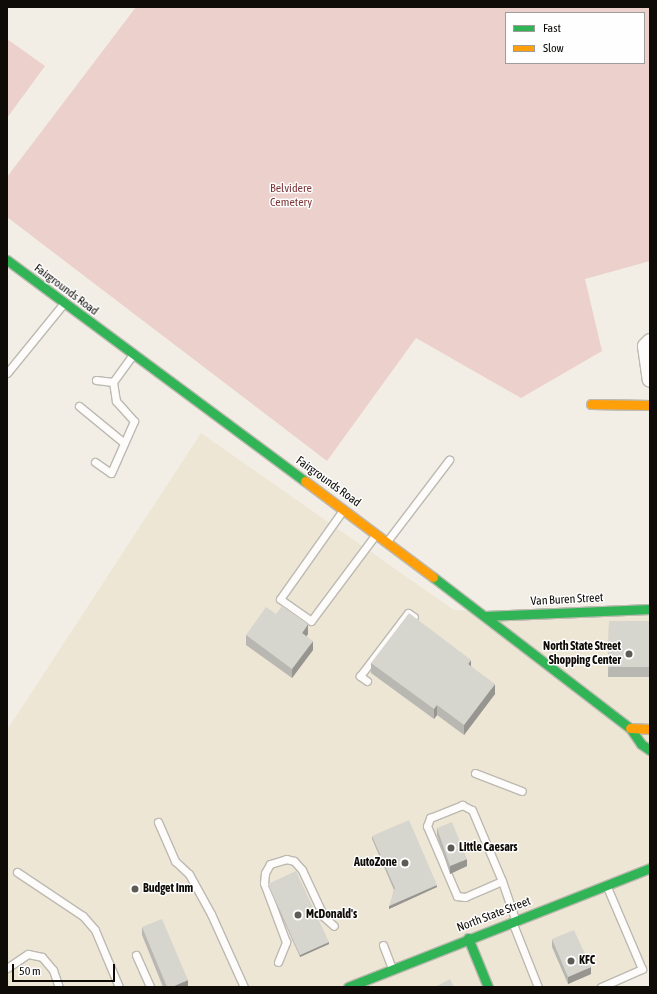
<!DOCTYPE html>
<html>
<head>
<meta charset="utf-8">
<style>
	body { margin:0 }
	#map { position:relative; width:657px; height:994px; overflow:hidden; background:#f2eee5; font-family:"Asap Condensed",sans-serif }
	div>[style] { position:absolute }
	.built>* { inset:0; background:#eee6d5 }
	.green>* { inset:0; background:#ecd0cb }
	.roads { filter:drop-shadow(1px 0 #bcb9b1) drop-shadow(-1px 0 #bcb9b1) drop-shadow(0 1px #bcb9b1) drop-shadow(0 -1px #bcb9b1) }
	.lane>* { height:7px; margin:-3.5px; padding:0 3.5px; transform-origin:3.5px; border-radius:3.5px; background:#fdfcfb }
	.street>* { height:14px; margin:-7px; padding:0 7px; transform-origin:7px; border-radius:7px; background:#fdfcfb }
	.fast>* { height:9px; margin:-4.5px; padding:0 4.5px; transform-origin:4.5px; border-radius:4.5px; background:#30b455 }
	.slow>* { height:9px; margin:-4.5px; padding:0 4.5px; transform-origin:4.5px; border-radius:4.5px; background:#ff9f0a }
	.wall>* { inset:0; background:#b8b7b1 }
	.shaded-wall>* { inset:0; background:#969590 }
	.building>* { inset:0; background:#d6d5ce }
	.dots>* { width:11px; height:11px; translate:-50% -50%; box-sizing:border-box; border:2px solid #fefefe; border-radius:50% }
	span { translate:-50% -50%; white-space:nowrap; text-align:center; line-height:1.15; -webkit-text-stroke:3px #fefefe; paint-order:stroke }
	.park-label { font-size:12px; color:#7e3639 }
	.street-label { font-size:12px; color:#0f0c07 }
	.poi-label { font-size:12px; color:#0f0c07; font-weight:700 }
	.right { translate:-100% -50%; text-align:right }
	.left { translate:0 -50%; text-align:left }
	.frame { position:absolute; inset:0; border:8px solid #0f0c07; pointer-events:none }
	.legend { position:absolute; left:505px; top:12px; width:140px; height:52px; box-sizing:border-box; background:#fefefe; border:1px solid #9e9d9b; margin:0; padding:5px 7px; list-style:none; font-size:12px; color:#0f0c07 }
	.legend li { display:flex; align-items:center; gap:8px; height:20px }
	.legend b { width:20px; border:1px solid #9e9d9b }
	.scale { position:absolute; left:12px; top:964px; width:103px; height:18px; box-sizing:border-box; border:2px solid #0f0c07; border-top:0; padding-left:5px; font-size:12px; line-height:14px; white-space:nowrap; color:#0f0c07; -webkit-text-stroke:3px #fefefe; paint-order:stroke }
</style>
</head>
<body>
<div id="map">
	<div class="built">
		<div style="clip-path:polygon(201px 433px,454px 610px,650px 615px,650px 968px,597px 987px,7px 987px,7px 730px)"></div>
	</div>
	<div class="green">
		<div style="clip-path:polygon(evenodd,136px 7px,650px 7px,650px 261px,585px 279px,602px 351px,521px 398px,416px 338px,327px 461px,7px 217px,7px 177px,136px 7px,506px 13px,644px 13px,644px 63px,506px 63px,506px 13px)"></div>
		<div style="clip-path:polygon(7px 39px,45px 66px,7px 118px)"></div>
	</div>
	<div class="roads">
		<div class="lane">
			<div style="left:7px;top:373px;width:89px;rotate:-50.9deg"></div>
			<div style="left:96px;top:380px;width:17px;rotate:7deg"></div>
			<div style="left:113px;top:382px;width:32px;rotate:-54deg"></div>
			<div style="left:79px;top:406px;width:58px;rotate:39.4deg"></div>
			<div style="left:95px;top:462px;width:19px;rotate:35deg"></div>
			<div style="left:111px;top:473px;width:57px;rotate:-66.1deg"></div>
			<div style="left:134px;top:421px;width:27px;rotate:-132deg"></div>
			<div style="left:116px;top:401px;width:19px;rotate:-99deg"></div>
			<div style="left:343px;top:510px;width:109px;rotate:125.3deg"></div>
			<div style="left:280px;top:599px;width:38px;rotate:35deg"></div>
			<div style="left:311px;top:621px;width:109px;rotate:-53.2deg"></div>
			<div style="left:388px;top:540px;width:101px;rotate:-52.7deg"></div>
			<div style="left:367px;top:681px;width:9px;rotate:-144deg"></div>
			<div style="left:360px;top:676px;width:79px;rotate:-52.7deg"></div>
			<div style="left:408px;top:613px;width:7px;rotate:34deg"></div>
			<div style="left:475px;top:773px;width:50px;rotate:21deg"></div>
			<div style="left:158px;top:822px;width:43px;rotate:66.4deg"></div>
			<div style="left:175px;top:861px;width:19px;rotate:43deg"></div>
			<div style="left:189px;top:874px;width:46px;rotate:61.2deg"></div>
			<div style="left:211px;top:914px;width:80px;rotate:65.7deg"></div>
			<div style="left:17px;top:872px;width:79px;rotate:33.7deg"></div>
			<div style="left:83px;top:916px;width:18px;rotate:49deg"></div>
			<div style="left:95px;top:930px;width:62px;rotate:67.2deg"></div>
			<div style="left:502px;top:881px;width:40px;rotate:156.6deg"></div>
			<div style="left:465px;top:897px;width:8px;rotate:-173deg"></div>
			<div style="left:457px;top:896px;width:76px;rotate:-113.2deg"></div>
			<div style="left:427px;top:826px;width:9px;rotate:-69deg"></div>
			<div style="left:430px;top:818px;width:35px;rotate:-22deg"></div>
			<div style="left:462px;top:805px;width:11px;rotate:27deg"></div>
			<div style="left:472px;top:810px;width:77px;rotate:67.1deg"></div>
			<div style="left:502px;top:881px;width:40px;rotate:71.1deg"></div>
			<div style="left:513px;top:924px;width:68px;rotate:68.4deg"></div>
			<div style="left:383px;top:945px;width:26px;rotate:69deg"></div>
			<div style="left:136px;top:955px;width:35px;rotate:66deg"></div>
			<div style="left:278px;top:962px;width:22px;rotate:-68deg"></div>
			<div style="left:286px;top:942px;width:63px;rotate:-110.4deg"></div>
			<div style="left:264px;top:883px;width:10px;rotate:-84deg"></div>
			<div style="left:265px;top:873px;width:10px;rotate:-61deg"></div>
			<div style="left:270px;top:864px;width:17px;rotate:-17deg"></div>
			<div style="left:286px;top:859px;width:8px;rotate:14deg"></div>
			<div style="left:294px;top:861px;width:12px;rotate:48deg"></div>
			<div style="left:302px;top:870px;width:52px;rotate:64.9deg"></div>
			<div style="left:324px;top:917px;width:13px;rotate:42deg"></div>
			<div style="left:7px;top:968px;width:25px;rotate:-34deg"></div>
			<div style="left:28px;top:954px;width:14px;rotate:12deg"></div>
			<div style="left:42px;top:957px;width:17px;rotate:50deg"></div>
			<div style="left:53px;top:970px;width:18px;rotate:71deg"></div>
			<div style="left:601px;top:987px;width:45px;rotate:-23.7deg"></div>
			<div style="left:642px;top:969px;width:89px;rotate:-113.1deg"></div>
		</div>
		<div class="street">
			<div style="left:650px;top:341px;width:7px;rotate:135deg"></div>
			<div style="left:645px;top:346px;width:34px;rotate:82deg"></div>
		</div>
		<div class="fast">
			<div style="left:7px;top:260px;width:371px;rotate:36.6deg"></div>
			<div style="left:433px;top:577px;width:248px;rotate:37.5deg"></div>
			<div style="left:630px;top:728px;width:19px;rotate:55deg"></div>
			<div style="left:641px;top:744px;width:11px;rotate:34deg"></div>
			<div style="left:485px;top:616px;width:165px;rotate:-2.4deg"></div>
			<div style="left:468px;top:938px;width:53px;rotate:67.8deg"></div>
			<div style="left:348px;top:987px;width:325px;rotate:-21.5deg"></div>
		</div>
		<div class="slow">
			<div style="left:591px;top:404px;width:59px;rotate:1deg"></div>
			<div style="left:305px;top:481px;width:160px;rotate:36.9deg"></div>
			<div style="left:630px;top:728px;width:20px;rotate:3deg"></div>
		</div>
	</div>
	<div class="wall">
		<div style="clip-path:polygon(609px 621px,650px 621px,650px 677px,608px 677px)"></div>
		<div style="clip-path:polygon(308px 634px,306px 636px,313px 650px,292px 678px,246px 645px,246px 635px)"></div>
		<div style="clip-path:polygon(371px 663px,471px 666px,495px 694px,464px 735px,437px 715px,434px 719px,371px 673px)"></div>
		<div style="clip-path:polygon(437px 828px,467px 866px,450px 874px,437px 835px)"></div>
		<div style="clip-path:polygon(372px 836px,437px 887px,389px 909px,394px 890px,372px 839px)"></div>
		<div style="clip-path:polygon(268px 884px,329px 944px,300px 957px,268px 886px)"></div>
		<div style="clip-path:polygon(142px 927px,188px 987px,163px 987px,142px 935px)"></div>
		<div style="clip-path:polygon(552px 939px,591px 974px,568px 984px,552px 947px)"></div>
	</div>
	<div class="shaded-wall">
		<div style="clip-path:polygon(308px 624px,308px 634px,302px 643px,302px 633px)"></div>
		<div style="clip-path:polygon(313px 641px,313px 650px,292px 678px,292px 669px)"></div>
		<div style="clip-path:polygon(471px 660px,471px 670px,468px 664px)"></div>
		<div style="clip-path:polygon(495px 684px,495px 694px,464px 735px,464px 725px)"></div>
		<div style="clip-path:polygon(437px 705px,437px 715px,434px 719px,434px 709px)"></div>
		<div style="clip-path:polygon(467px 859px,467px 866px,450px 874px,450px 866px)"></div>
		<div style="clip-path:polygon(437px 885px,437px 887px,389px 909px,389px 906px)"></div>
		<div style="clip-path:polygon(329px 942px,329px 944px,300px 957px,300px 955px)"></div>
		<div style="clip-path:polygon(591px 967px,591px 974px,568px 984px,568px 977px)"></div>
		<div style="clip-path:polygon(188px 980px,188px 987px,172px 987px)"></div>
	</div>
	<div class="building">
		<div style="clip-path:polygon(282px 606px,308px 624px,302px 633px,313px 641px,292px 669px,246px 635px,266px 607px,276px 614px)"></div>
		<div style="clip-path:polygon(409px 613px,471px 660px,468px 664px,495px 684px,464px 725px,437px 705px,434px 709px,371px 663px)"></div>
		<div style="clip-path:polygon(609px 621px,650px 621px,650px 667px,608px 667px)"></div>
		<div style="clip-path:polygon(409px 820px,437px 885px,389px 906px,395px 888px,372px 836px)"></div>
		<div style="clip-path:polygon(452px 822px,467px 859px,450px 866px,437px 828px)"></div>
		<div style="clip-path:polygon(296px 871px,329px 942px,300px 955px,268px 884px)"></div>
		<div style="clip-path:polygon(162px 919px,188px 980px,172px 987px,167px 987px,142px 927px)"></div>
		<div style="clip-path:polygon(574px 930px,591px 967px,568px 977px,552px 939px)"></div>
		<div style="clip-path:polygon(450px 979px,454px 987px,435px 987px)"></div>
	</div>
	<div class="dots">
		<div style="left:629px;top:654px;background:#5e5b55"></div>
		<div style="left:451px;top:848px;background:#5e5b55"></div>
		<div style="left:405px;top:863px;background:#5e5b55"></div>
		<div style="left:135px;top:889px;background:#5e5b55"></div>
		<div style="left:298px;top:915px;background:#5e5b55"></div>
		<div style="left:571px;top:961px;background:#5e5b55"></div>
	</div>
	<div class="park-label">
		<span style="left:291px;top:196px">Belvidere<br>Cemetery</span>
	</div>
	<div class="street-label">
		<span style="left:66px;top:290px;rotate:37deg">Fairgrounds Road</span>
		<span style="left:328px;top:482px;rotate:36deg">Fairgrounds Road</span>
		<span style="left:567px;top:600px;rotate:-3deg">Van Buren Street</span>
		<span style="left:494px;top:915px;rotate:-21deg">North State Street</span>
	</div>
	<div class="poi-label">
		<span class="right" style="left:621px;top:654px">North State Street<br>Shopping Center</span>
		<span class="left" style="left:459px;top:848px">Little Caesars</span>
		<span class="right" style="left:397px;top:863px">AutoZone</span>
		<span class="left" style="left:143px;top:889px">Budget Inm</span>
		<span class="left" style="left:306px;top:915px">McDonald's</span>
		<span class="left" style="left:579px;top:961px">KFC</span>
	</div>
	<div class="frame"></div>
	<ul class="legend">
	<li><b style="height:5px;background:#30b455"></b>Fast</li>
	<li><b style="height:5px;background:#ff9f0a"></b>Slow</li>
	</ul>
	<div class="scale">50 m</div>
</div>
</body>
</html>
